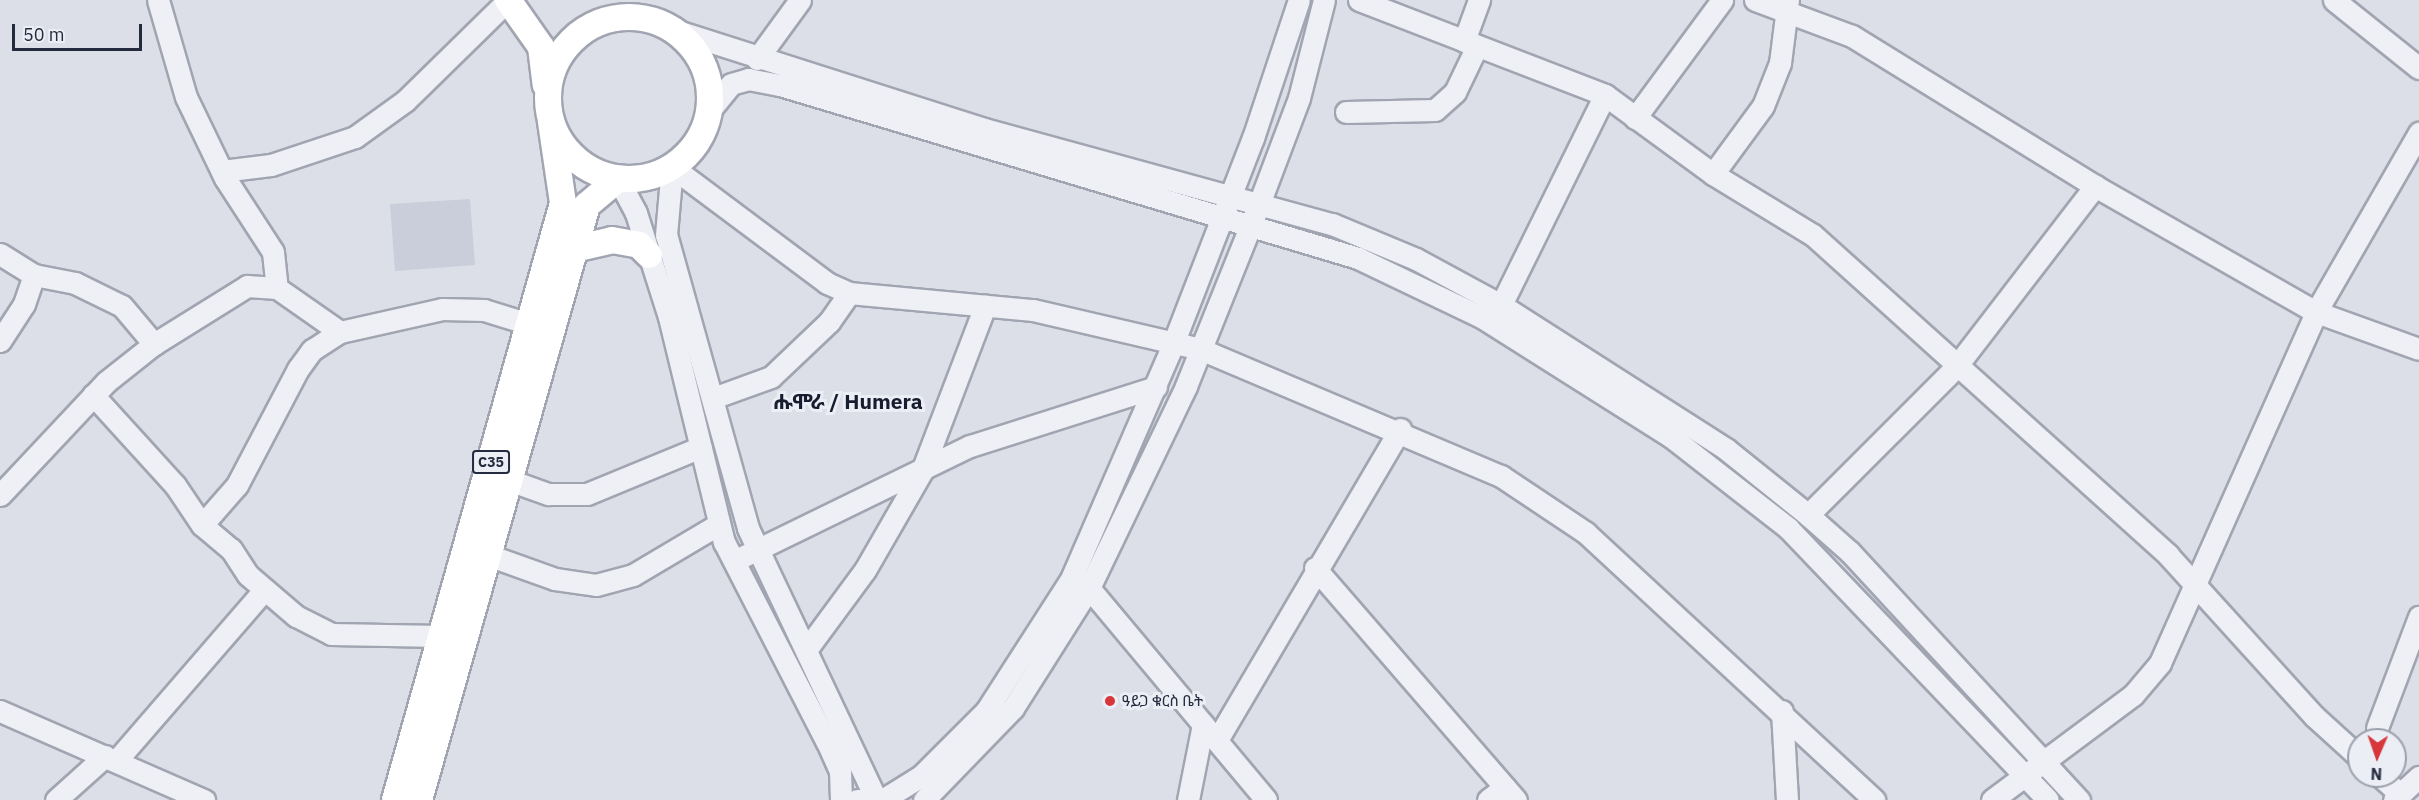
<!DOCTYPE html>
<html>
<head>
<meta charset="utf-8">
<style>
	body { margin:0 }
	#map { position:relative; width:2419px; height:800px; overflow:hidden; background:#dcdfe7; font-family:"IBM Plex Sans","Noto Sans Ethiopic",sans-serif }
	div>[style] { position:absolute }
	.built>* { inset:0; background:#caceda }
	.roads { filter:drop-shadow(2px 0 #a1a5b1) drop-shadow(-2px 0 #a1a5b1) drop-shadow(0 2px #a1a5b1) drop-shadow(0 -2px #a1a5b1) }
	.minor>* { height:21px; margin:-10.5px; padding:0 10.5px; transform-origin:10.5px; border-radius:10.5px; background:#eff0f5 }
	.major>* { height:26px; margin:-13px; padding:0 13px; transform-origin:13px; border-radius:13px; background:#fff }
	.major>.ring { margin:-13px; padding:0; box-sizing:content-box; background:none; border:26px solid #fff; border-radius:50% }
	.dots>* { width:16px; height:16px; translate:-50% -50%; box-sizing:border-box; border:3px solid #ebeef5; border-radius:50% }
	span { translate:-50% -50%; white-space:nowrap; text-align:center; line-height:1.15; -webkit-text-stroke:6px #ebeef5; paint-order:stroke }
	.shield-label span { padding:2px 4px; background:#ebeef5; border:2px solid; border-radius:4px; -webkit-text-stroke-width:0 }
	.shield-label { font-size:14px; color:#252b3f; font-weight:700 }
	.poi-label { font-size:15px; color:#252b3f }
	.left { translate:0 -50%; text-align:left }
	.district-label { font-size:21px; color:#171c2f; font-weight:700 }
	.north { position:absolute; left:2347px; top:728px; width:60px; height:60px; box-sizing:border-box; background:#ebeef5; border:2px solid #9ca0ac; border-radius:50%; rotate:182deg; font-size:16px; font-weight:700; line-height:24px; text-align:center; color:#252b3f }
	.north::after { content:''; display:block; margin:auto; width:21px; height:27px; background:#d7363b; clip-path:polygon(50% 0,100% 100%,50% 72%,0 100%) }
	.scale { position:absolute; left:12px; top:24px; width:130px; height:27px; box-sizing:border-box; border:3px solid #252b3f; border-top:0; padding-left:8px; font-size:18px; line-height:21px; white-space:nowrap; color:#252b3f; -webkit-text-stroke:4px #ebeef5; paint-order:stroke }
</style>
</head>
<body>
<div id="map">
	<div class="built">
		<div style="clip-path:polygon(470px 199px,475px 265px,395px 271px,390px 204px)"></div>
	</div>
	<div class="roads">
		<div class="minor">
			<div style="left:158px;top:0;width:101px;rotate:73.9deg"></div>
			<div style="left:186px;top:97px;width:90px;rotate:64.3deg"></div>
			<div style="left:225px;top:178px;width:88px;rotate:57deg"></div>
			<div style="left:273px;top:252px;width:36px;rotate:84deg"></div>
			<div style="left:1359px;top:0;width:264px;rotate:21.1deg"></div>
			<div style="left:1605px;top:95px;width:134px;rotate:36.2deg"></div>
			<div style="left:1713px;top:174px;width:117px;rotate:31.4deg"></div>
			<div style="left:1813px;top:235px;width:478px;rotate:42deg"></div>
			<div style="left:2168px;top:555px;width:217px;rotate:47.8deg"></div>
			<div style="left:2314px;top:716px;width:61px;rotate:42.3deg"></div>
			<div style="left:1755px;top:0;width:103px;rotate:20.4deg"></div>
			<div style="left:1852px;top:36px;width:286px;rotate:31.7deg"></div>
			<div style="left:2095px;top:186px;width:254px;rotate:29.7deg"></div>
			<div style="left:2316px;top:312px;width:109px;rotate:19.8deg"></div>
			<div style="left:2334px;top:0;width:109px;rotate:38.7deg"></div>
			<div style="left:671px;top:29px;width:329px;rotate:17.7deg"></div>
			<div style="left:984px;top:129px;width:361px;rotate:15.3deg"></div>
			<div style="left:1332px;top:224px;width:91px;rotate:22.6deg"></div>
			<div style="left:1416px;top:259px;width:97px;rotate:28.4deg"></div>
			<div style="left:1501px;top:305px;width:267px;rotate:32.6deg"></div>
			<div style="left:1726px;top:449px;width:105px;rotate:38.8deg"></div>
			<div style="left:1808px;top:515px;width:56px;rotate:41.4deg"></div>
			<div style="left:1850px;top:552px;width:338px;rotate:47.3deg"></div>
			<div style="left:1464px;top:41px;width:44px;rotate:-69.9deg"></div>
			<div style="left:757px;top:59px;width:73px;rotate:-53.9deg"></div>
			<div style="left:710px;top:110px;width:33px;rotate:-51deg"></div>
			<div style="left:731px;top:84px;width:18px;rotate:-16deg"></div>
			<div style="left:748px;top:79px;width:33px;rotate:11deg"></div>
			<div style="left:780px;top:85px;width:603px;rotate:16.66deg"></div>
			<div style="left:1358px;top:258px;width:139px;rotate:25.6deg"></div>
			<div style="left:1483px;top:318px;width:221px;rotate:32.3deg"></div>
			<div style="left:1670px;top:436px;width:150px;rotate:37.9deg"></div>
			<div style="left:1788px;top:528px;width:376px;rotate:46.3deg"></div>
			<div style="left:1346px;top:112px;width:89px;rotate:-1.3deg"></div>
			<div style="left:1435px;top:110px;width:27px;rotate:-42deg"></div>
			<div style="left:1455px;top:92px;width:51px;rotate:-64.4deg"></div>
			<div style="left:1635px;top:118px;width:147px;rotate:-53.6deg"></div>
			<div style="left:222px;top:171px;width:49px;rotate:-7deg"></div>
			<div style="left:271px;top:165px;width:89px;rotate:-18.4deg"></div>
			<div style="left:355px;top:137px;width:62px;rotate:-35.8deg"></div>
			<div style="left:405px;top:101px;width:144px;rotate:-44.4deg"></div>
			<div style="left:1713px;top:174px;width:84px;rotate:-53.7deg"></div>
			<div style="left:1763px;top:106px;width:46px;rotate:-68.4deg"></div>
			<div style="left:1780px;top:63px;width:64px;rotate:-82.8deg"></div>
			<div style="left:618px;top:179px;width:38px;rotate:62deg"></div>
			<div style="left:636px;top:213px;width:109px;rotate:72.4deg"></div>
			<div style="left:669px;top:317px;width:232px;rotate:76.3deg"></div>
			<div style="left:724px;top:542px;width:225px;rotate:62.8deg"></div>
			<div style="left:827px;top:742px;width:32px;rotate:66deg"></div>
			<div style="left:840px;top:771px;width:29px;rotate:88deg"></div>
			<div style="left:0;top:254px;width:40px;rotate:32deg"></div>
			<div style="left:34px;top:275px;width:42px;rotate:11deg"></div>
			<div style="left:75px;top:283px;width:52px;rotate:26.1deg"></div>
			<div style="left:122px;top:306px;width:50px;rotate:49.9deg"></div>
			<div style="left:1501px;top:305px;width:234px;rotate:-63.7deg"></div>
			<div style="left:0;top:341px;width:44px;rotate:-57deg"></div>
			<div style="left:24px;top:304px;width:31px;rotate:-71deg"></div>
			<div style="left:93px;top:395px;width:122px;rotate:47.7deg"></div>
			<div style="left:175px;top:485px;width:48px;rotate:56deg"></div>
			<div style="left:202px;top:525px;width:38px;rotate:40deg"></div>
			<div style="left:231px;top:549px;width:31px;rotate:57deg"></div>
			<div style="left:248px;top:575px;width:63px;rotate:40.5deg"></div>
			<div style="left:296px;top:616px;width:39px;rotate:27deg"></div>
			<div style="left:331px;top:634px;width:111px;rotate:1deg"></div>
			<div style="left:713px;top:398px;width:62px;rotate:-19.9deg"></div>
			<div style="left:771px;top:377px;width:80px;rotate:-43.5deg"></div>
			<div style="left:829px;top:322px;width:35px;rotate:-55deg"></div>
			<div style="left:506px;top:479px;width:45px;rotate:19.7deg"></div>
			<div style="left:548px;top:494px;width:39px"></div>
			<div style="left:587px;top:494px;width:123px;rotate:-22.4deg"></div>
			<div style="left:0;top:495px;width:155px;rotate:-46.8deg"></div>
			<div style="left:106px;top:382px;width:61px;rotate:-38.4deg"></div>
			<div style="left:154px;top:344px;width:110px;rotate:-31.9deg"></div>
			<div style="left:247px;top:286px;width:30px;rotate:4deg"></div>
			<div style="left:277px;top:288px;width:77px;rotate:34.9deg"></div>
			<div style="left:1808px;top:515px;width:208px;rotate:-45deg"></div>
			<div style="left:1955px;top:368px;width:230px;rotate:-52.4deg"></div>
			<div style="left:202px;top:525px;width:53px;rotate:-48.8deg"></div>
			<div style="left:237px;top:485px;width:131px;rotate:-62.3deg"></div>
			<div style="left:298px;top:369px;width:24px;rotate:-54deg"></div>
			<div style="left:312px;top:350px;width:33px;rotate:-33deg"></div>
			<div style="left:340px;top:332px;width:105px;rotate:-12.7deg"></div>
			<div style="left:442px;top:309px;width:42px;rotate:1.4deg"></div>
			<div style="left:484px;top:310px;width:44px;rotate:17.2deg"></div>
			<div style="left:474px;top:550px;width:86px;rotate:19.7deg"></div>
			<div style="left:555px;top:579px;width:41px;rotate:8.3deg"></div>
			<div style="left:596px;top:585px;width:38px;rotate:-15deg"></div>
			<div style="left:633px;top:575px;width:100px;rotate:-30.7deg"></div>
			<div style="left:744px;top:556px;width:251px;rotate:-26deg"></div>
			<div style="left:970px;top:446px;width:195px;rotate:-17.6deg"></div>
			<div style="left:1315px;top:568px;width:307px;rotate:49.1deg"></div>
			<div style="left:1079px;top:583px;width:11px;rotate:27deg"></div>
			<div style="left:1089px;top:588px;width:276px;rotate:50.1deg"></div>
			<div style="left:806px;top:650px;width:99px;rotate:-53.6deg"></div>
			<div style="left:865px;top:570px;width:114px;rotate:-60.1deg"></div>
			<div style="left:922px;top:471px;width:177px;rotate:-69.1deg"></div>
			<div style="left:0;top:711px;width:223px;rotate:23.6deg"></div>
			<div style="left:1782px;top:711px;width:89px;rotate:86.8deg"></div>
			<div style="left:2377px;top:728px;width:119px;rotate:-69.3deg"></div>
			<div style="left:1217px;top:740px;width:361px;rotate:-59.5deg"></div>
			<div style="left:116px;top:761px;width:226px;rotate:-49.1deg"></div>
			<div style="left:2380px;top:776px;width:27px;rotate:42deg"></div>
			<div style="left:875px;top:797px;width:297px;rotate:-115.3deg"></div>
			<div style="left:748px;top:528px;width:304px;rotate:-105.6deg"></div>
			<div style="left:666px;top:235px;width:68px;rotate:-85deg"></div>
			<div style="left:672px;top:167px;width:194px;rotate:36.8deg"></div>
			<div style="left:827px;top:283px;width:24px;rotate:24deg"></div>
			<div style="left:849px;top:293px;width:185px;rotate:5.3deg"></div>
			<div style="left:1033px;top:310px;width:171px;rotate:13.1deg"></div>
			<div style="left:1200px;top:349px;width:327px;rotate:22.9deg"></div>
			<div style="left:1501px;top:476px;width:102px;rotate:33.8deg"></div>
			<div style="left:1586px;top:533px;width:393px;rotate:42.8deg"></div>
			<div style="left:884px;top:799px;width:44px;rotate:-31.9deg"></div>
			<div style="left:921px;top:776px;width:92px;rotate:-45deg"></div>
			<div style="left:986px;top:711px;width:157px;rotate:-57.2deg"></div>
			<div style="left:1071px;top:579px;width:256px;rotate:-66.5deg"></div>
			<div style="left:1173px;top:344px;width:221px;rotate:-68.8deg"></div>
			<div style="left:1253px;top:138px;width:145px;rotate:-71.6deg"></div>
			<div style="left:56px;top:800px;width:66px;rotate:-41.9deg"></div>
			<div style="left:857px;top:800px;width:29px"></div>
			<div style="left:924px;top:800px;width:128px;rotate:-45.9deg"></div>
			<div style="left:1013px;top:708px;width:142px;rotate:-57.7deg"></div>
			<div style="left:1089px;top:588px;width:224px;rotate:-64.3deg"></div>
			<div style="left:1186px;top:386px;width:196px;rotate:-68.1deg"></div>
			<div style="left:1259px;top:204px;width:113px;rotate:-69.3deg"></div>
			<div style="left:1299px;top:98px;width:101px;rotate:-75.7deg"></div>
			<div style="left:1188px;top:800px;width:77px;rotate:-78.8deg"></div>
			<div style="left:1488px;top:800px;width:21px;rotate:-37deg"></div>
			<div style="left:1992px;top:800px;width:176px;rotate:-36.7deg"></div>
			<div style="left:2133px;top:695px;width:42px;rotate:-49.8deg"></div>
			<div style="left:2160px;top:663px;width:384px;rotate:-66deg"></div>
			<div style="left:2316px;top:312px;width:207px;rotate:-60.1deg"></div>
			<div style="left:2394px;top:800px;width:34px;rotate:-43deg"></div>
		</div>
		<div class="major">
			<div style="left:508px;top:0;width:57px;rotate:54.9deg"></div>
			<div style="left:541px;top:47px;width:38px;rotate:83deg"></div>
			<div class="ring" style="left:548px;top:17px;width:136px;height:136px"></div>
			<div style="left:574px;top:249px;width:39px;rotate:-13deg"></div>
			<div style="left:612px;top:240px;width:27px;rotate:10deg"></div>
			<div style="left:639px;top:245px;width:14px;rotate:45deg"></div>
			<div style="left:395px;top:800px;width:620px;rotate:-74.28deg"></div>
			<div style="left:563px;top:203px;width:82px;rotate:-98.4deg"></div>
			<div style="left:419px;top:800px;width:618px;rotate:-74.23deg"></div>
			<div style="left:587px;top:205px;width:40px;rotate:-40deg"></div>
		</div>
	</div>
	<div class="dots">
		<div style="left:1110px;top:701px;background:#d7363b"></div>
	</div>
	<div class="shield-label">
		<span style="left:491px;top:462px">C35</span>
	</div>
	<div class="poi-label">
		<span class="left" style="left:1122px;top:701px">ዓይጋ ቁርስ ቤት</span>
	</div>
	<div class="district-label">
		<span style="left:848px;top:401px">ሑሞራ / Humera</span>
	</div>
	<div class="north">N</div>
	<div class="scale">50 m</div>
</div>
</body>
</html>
